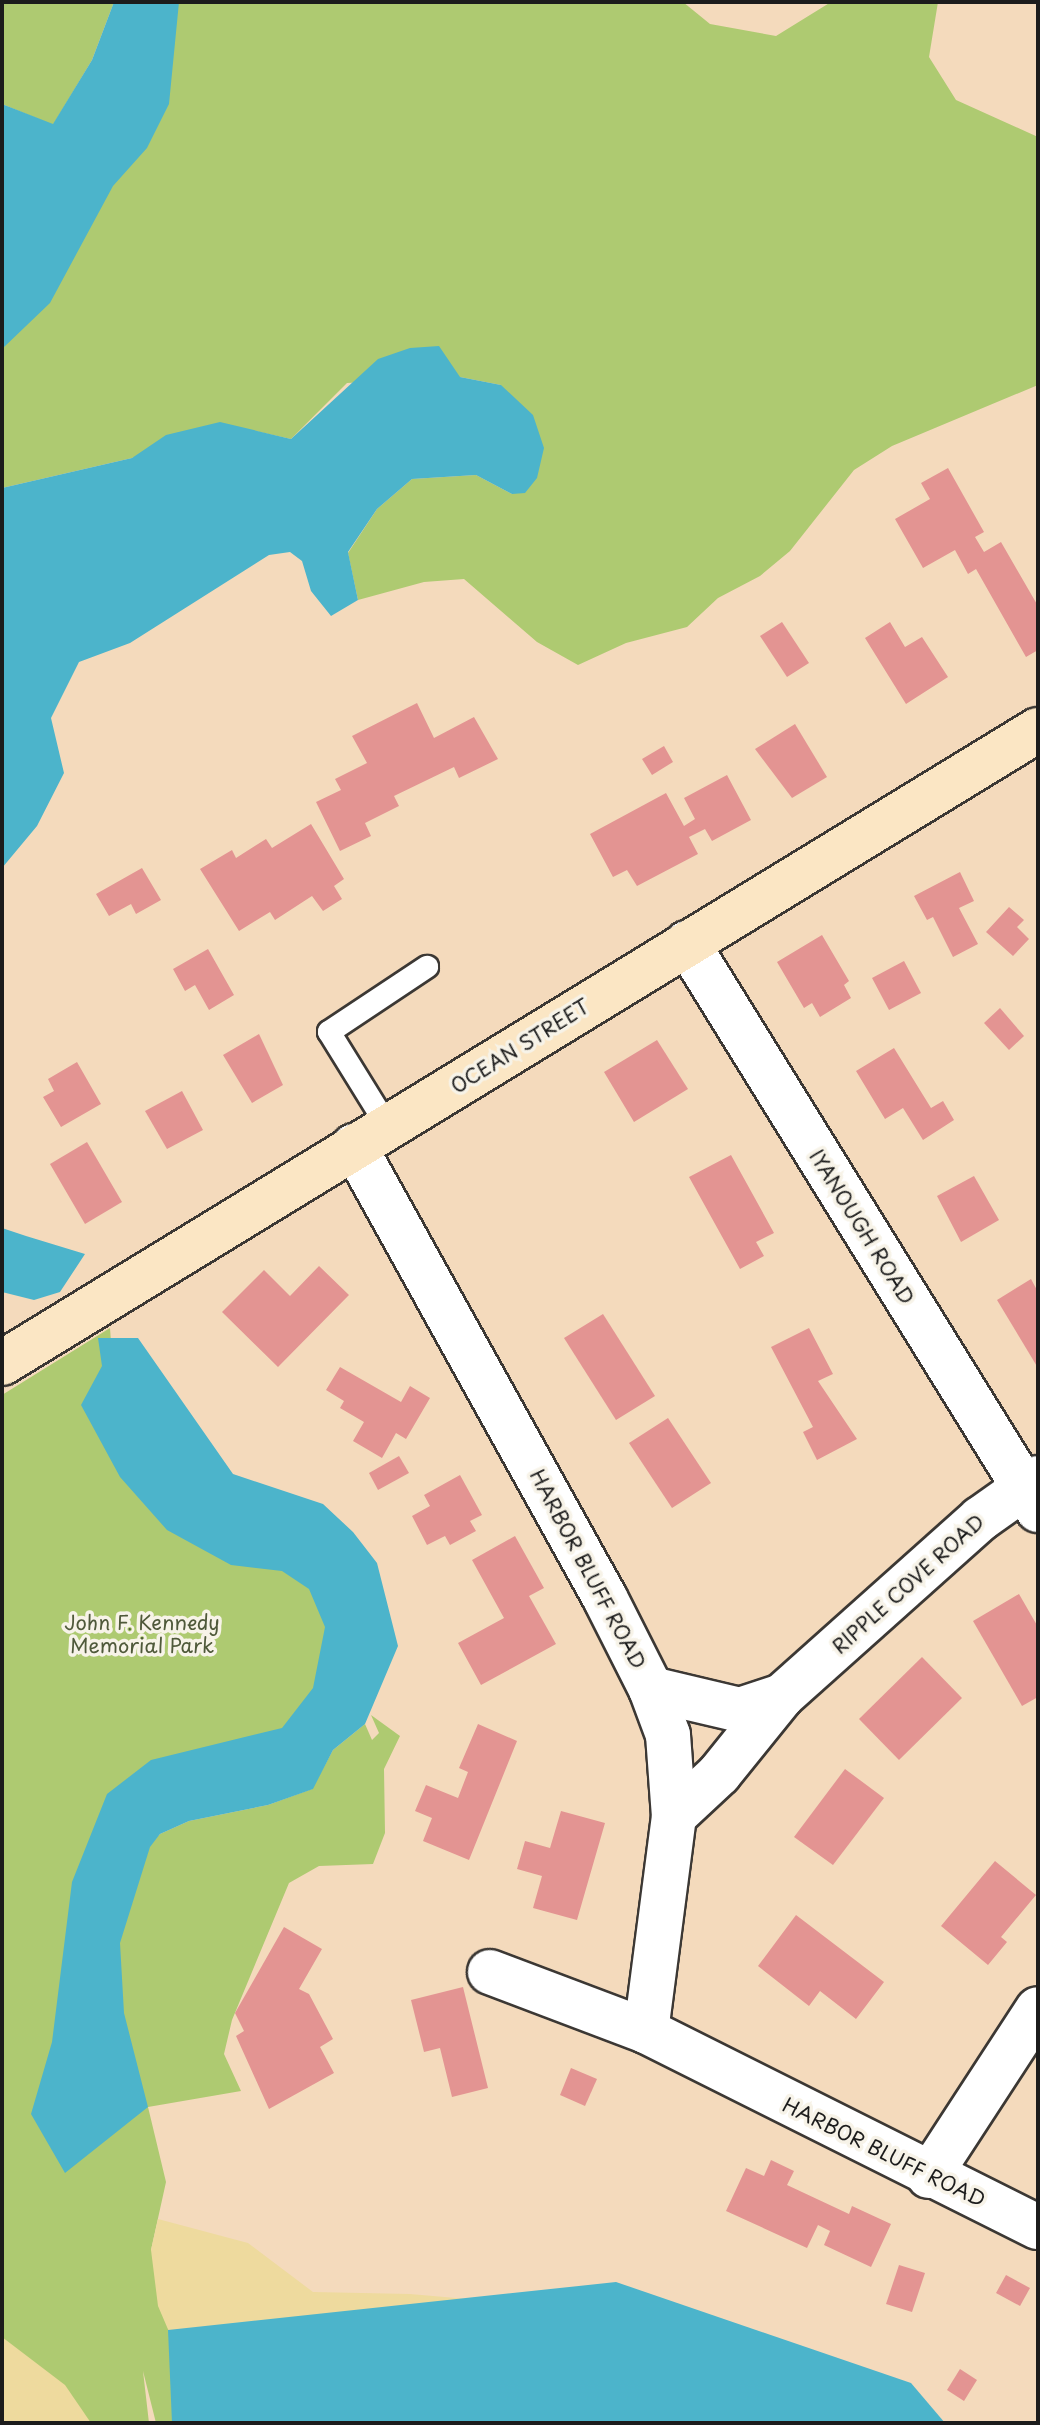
<!DOCTYPE html>
<html>
<head>
<meta charset="utf-8">
<style>
	body { margin:0 }
	#map { position:relative; width:1040px; height:2425px; overflow:hidden; background:#f4dabc; font-family:"Playpen Sans",sans-serif }
	div>[style] { position:absolute }
	.green>* { inset:0; background:#aeca71 }
	.sand>* { inset:0; background:#eeda9e }
	.water>* { inset:0; background:#4cb4cb }
	.building>* { inset:0; background:#e39492 }
	.roads { filter:drop-shadow(2px 0 #3c3834) drop-shadow(-2px 0 #3c3834) drop-shadow(0 2px #3c3834) drop-shadow(0 -2px #3c3834) }
	.lane>* { height:22px; margin:-11px; padding:0 11px; transform-origin:11px; border-radius:11px; background:#fff }
	.street>* { height:44px; margin:-22px; padding:0 22px; transform-origin:22px; border-radius:22px; background:#fff }
	.secondary>* { height:44px; margin:-22px; padding:0 22px; transform-origin:22px; border-radius:22px; background:#fbe6c4 }
	span { translate:-50% -50%; white-space:nowrap; text-align:center; line-height:1.15; -webkit-text-stroke:7px #f7f3e8; paint-order:stroke }
	.street-label { font-size:20px; color:#1c1c1c }
	.park-label { font-size:20px; color:#4f593a }
	.frame { position:absolute; inset:0; border:4px solid #1c1c1c; pointer-events:none }
</style>
</head>
<body>
<div id="map">
	<div class="green">
		<div style="clip-path:polygon(2px 2px,114px 2px,92px 60px,53px 125px,2px 104px)"></div>
		<div style="clip-path:polygon(168px 2px,683px 2px,710px 24px,776px 36px,831px 2px,938px 2px,929px 57px,956px 100px,1038px 137px,1038px 385px,892px 446px,854px 470px,790px 551px,760px 576px,718px 598px,687px 627px,626px 643px,578px 665px,537px 642px,464px 579px,424px 582px,358px 600px,348px 553px,377px 509px,412px 479px,476px 475px,512px 494px,501px 385px,460px 377px,347px 383px,291px 439px,224px 424px,132px 458px,2px 488px,2px 349px,15px 334px)"></div>
		<div style="clip-path:polygon(110px 1328px,112px 1356px,333px 1585px,326px 1706px,113px 1834px,105px 2079px,115px 1884px,160px 1834px,189px 1821px,268px 1805px,312px 1789px,333px 1750px,365px 1724px,372px 1740px,379px 1733px,371px 1715px,400px 1736px,384px 1769px,385px 1833px,373px 1864px,319px 1866px,289px 1883px,232px 2020px,224px 2054px,241px 2091px,148px 2107px,166px 2182px,151px 2250px,716px 2423px,156px 2423px,143px 2371px,149px 2423px,2px 2423px,2px 1395px)"></div>
	</div>
	<div class="sand">
		<div style="clip-path:polygon(158px 2219px,248px 2243px,313px 2292px,410px 2294px,658px 2316px,173px 2341px,158px 2306px,151px 2250px)"></div>
		<div style="clip-path:polygon(2px 2337px,65px 2385px,91px 2423px,2px 2423px)"></div>
	</div>
	<div class="water">
		<div style="clip-path:polygon(114px 2px,179px 2px,169px 104px,147px 148px,113px 186px,50px 303px,2px 349px,2px 104px,53px 124px,92px 60px)"></div>
		<div style="clip-path:polygon(439px 346px,460px 377px,501px 385px,533px 415px,544px 448px,537px 478px,525px 493px,512px 494px,476px 475px,412px 479px,377px 509px,348px 552px,358px 600px,331px 616px,311px 591px,302px 561px,290px 552px,269px 555px,130px 643px,79px 662px,51px 718px,64px 773px,37px 826px,2px 868px,2px 488px,132px 458px,166px 435px,220px 422px,291px 439px,378px 359px,410px 348px)"></div>
		<div style="clip-path:polygon(2px 1228px,26px 1236px,85px 1254px,60px 1292px,34px 1300px,2px 1292px)"></div>
		<div style="clip-path:polygon(98px 1338px,138px 1338px,233px 1474px,323px 1504px,353px 1532px,377px 1563px,398px 1646px,365px 1724px,333px 1750px,313px 1789px,268px 1805px,189px 1821px,160px 1834px,150px 1847px,120px 1943px,124px 2013px,148px 2107px,65px 2173px,31px 2114px,52px 2042px,72px 1882px,107px 1794px,151px 1760px,282px 1728px,313px 1688px,325px 1627px,309px 1589px,282px 1571px,231px 1565px,167px 1530px,120px 1477px,81px 1405px,102px 1366px)"></div>
		<div style="clip-path:polygon(616px 2282px,911px 2383px,945px 2423px,172px 2423px,168px 2330px)"></div>
	</div>
	<div class="building">
		<div style="clip-path:polygon(948px 468px,984px 532px,975px 537px,984px 552px,1001px 542px,1038px 606px,1038px 650px,1026px 657px,976px 569px,968px 574px,955px 550px,923px 568px,895px 519px,930px 499px,921px 483px)"></div>
		<div style="clip-path:polygon(782px 622px,809px 663px,787px 677px,760px 636px)"></div>
		<div style="clip-path:polygon(890px 622px,905px 647px,922px 637px,948px 677px,906px 704px,865px 638px)"></div>
		<div style="clip-path:polygon(417px 703px,434px 738px,474px 717px,498px 759px,459px 778px,454px 767px,394px 796px,399px 806px,365px 823px,371px 836px,340px 851px,316px 802px,341px 790px,335px 779px,367px 763px,352px 736px)"></div>
		<div style="clip-path:polygon(795px 724px,827px 777px,792px 798px,755px 749px)"></div>
		<div style="clip-path:polygon(664px 746px,673px 762px,652px 775px,642px 759px)"></div>
		<div style="clip-path:polygon(727px 775px,751px 820px,712px 841px,705px 829px,689px 837px,698px 854px,637px 886px,627px 870px,613px 877px,590px 834px,666px 793px,684px 826px,695px 819px,684px 798px)"></div>
		<div style="clip-path:polygon(311px 824px,344px 879px,334px 886px,342px 899px,323px 911px,312px 896px,275px 920px,270px 912px,239px 931px,200px 869px,232px 850px,236px 858px,266px 839px,272px 848px)"></div>
		<div style="clip-path:polygon(142px 868px,161px 900px,136px 914px,131px 904px,109px 916px,96px 894px)"></div>
		<div style="clip-path:polygon(960px 872px,974px 901px,959px 908px,978px 944px,953px 957px,933px 917px,927px 920px,914px 896px)"></div>
		<div style="clip-path:polygon(1009px 907px,1024px 920px,1017px 927px,1029px 939px,1013px 956px,986px 932px)"></div>
		<div style="clip-path:polygon(822px 935px,849px 981px,844px 985px,851px 998px,820px 1017px,812px 1003px,804px 1008px,777px 962px)"></div>
		<div style="clip-path:polygon(208px 949px,234px 995px,209px 1010px,195px 985px,185px 991px,173px 969px)"></div>
		<div style="clip-path:polygon(904px 961px,921px 993px,889px 1010px,872px 978px)"></div>
		<div style="clip-path:polygon(1000px 1008px,1024px 1036px,1009px 1050px,984px 1023px)"></div>
		<div style="clip-path:polygon(259px 1034px,283px 1085px,252px 1103px,223px 1055px)"></div>
		<div style="clip-path:polygon(657px 1040px,688px 1089px,634px 1122px,604px 1072px)"></div>
		<div style="clip-path:polygon(894px 1048px,931px 1108px,943px 1101px,954px 1120px,923px 1140px,903px 1108px,885px 1119px,856px 1071px)"></div>
		<div style="clip-path:polygon(77px 1062px,101px 1104px,61px 1127px,43px 1097px,54px 1091px,48px 1079px)"></div>
		<div style="clip-path:polygon(182px 1091px,203px 1130px,167px 1149px,145px 1111px)"></div>
		<div style="clip-path:polygon(87px 1142px,122px 1202px,85px 1224px,50px 1164px)"></div>
		<div style="clip-path:polygon(731px 1155px,774px 1233px,756px 1242px,764px 1256px,740px 1269px,689px 1177px)"></div>
		<div style="clip-path:polygon(974px 1176px,999px 1220px,961px 1242px,937px 1196px)"></div>
		<div style="clip-path:polygon(319px 1266px,349px 1295px,278px 1367px,222px 1312px,264px 1270px,290px 1296px)"></div>
		<div style="clip-path:polygon(1031px 1279px,1038px 1292px,1038px 1368px,997px 1300px)"></div>
		<div style="clip-path:polygon(603px 1314px,655px 1396px,616px 1420px,564px 1338px)"></div>
		<div style="clip-path:polygon(809px 1328px,833px 1374px,818px 1381px,857px 1439px,817px 1460px,803px 1432px,813px 1427px,771px 1347px)"></div>
		<div style="clip-path:polygon(340px 1367px,401px 1402px,410px 1386px,430px 1398px,406px 1439px,396px 1433px,382px 1458px,353px 1441px,364px 1422px,340px 1408px,344px 1401px,326px 1390px)"></div>
		<div style="clip-path:polygon(668px 1418px,711px 1483px,672px 1508px,629px 1443px)"></div>
		<div style="clip-path:polygon(399px 1456px,409px 1473px,378px 1490px,369px 1473px)"></div>
		<div style="clip-path:polygon(460px 1475px,482px 1515px,470px 1521px,476px 1531px,450px 1545px,445px 1536px,427px 1545px,412px 1516px,430px 1506px,424px 1495px)"></div>
		<div style="clip-path:polygon(515px 1536px,544px 1588px,529px 1596px,556px 1644px,481px 1685px,458px 1643px,504px 1618px,472px 1560px)"></div>
		<div style="clip-path:polygon(1019px 1594px,1038px 1627px,1038px 1697px,1022px 1706px,973px 1621px)"></div>
		<div style="clip-path:polygon(922px 1657px,962px 1698px,899px 1760px,859px 1719px)"></div>
		<div style="clip-path:polygon(478px 1724px,517px 1741px,469px 1860px,423px 1841px,432px 1818px,415px 1811px,426px 1785px,458px 1798px,468px 1772px,459px 1768px)"></div>
		<div style="clip-path:polygon(845px 1769px,884px 1798px,833px 1865px,794px 1837px)"></div>
		<div style="clip-path:polygon(561px 1811px,605px 1823px,577px 1920px,533px 1908px,542px 1876px,517px 1869px,525px 1841px,550px 1848px)"></div>
		<div style="clip-path:polygon(995px 1861px,1036px 1895px,1001px 1937px,1007px 1942px,988px 1965px,941px 1926px)"></div>
		<div style="clip-path:polygon(796px 1915px,884px 1982px,856px 2019px,820px 1991px,809px 2006px,758px 1966px)"></div>
		<div style="clip-path:polygon(284px 1927px,322px 1949px,299px 1989px,309px 1994px,333px 2039px,320px 2047px,334px 2073px,269px 2109px,236px 2036px,244px 2031px,235px 2013px)"></div>
		<div style="clip-path:polygon(463px 1987px,488px 2088px,452px 2097px,440px 2048px,424px 2052px,411px 2000px)"></div>
		<div style="clip-path:polygon(571px 2068px,597px 2079px,585px 2106px,560px 2095px)"></div>
		<div style="clip-path:polygon(771px 2160px,794px 2171px,787px 2185px,849px 2214px,852px 2206px,891px 2224px,871px 2267px,824px 2245px,830px 2231px,818px 2225px,807px 2248px,726px 2211px,746px 2168px,764px 2176px)"></div>
		<div style="clip-path:polygon(899px 2265px,925px 2273px,912px 2312px,886px 2304px)"></div>
		<div style="clip-path:polygon(1006px 2275px,1030px 2288px,1020px 2306px,996px 2293px)"></div>
		<div style="clip-path:polygon(960px 2369px,977px 2380px,964px 2401px,947px 2390px)"></div>
	</div>
	<div class="roads">
		<div class="lane">
			<div style="left:388px;top:1127px;width:112px;rotate:-121.8deg"></div>
			<div style="left:329px;top:1032px;width:118px;rotate:-33.6deg"></div>
		</div>
		<div class="street">
			<div style="left:687px;top:943px;width:667px;rotate:58.24deg"></div>
			<div style="left:354px;top:1146px;width:517px;rotate:60.96deg"></div>
			<div style="left:605px;top:1598px;width:102px;rotate:63.2deg"></div>
			<div style="left:651px;top:1689px;width:49px;rotate:69.7deg"></div>
			<div style="left:668px;top:1735px;width:81px;rotate:85.8deg"></div>
			<div style="left:674px;top:1816px;width:217px;rotate:97.4deg"></div>
			<div style="left:651px;top:1689px;width:91px;rotate:13.3deg"></div>
			<div style="left:740px;top:1710px;width:44px;rotate:-18.4deg"></div>
			<div style="left:674px;top:1816px;width:62px;rotate:-43deg"></div>
			<div style="left:719px;top:1774px;width:100px;rotate:-51.1deg"></div>
			<div style="left:782px;top:1696px;width:266px;rotate:-41.8deg"></div>
			<div style="left:980px;top:1519px;width:71px;rotate:-35.3deg"></div>
			<div style="left:490px;top:1972px;width:167px;rotate:20.7deg"></div>
			<div style="left:646px;top:2031px;width:438px;rotate:26.6deg"></div>
			<div style="left:929px;top:2176px;width:199px;rotate:-56.9deg"></div>
		</div>
		<div class="secondary">
			<div style="left:2px;top:1363px;width:1214px;rotate:-31.43deg"></div>
		</div>
	</div>
	<div class="street-label">
		<span style="left:520px;top:1046px;rotate:-32deg">OCEAN STREET</span>
		<span style="left:862px;top:1227px;rotate:58deg">IYANOUGH ROAD</span>
		<span style="left:588px;top:1569px;rotate:62deg">HARBOR BLUFF ROAD</span>
		<span style="left:908px;top:1584px;rotate:-42deg">RIPPLE COVE ROAD</span>
		<span style="left:884px;top:2152px;rotate:26deg">HARBOR BLUFF ROAD</span>
	</div>
	<div class="park-label">
		<span style="left:142px;top:1634px">John F. Kennedy<br>Memorial Park</span>
	</div>
	<div class="frame"></div>
</div>
</body>
</html>
